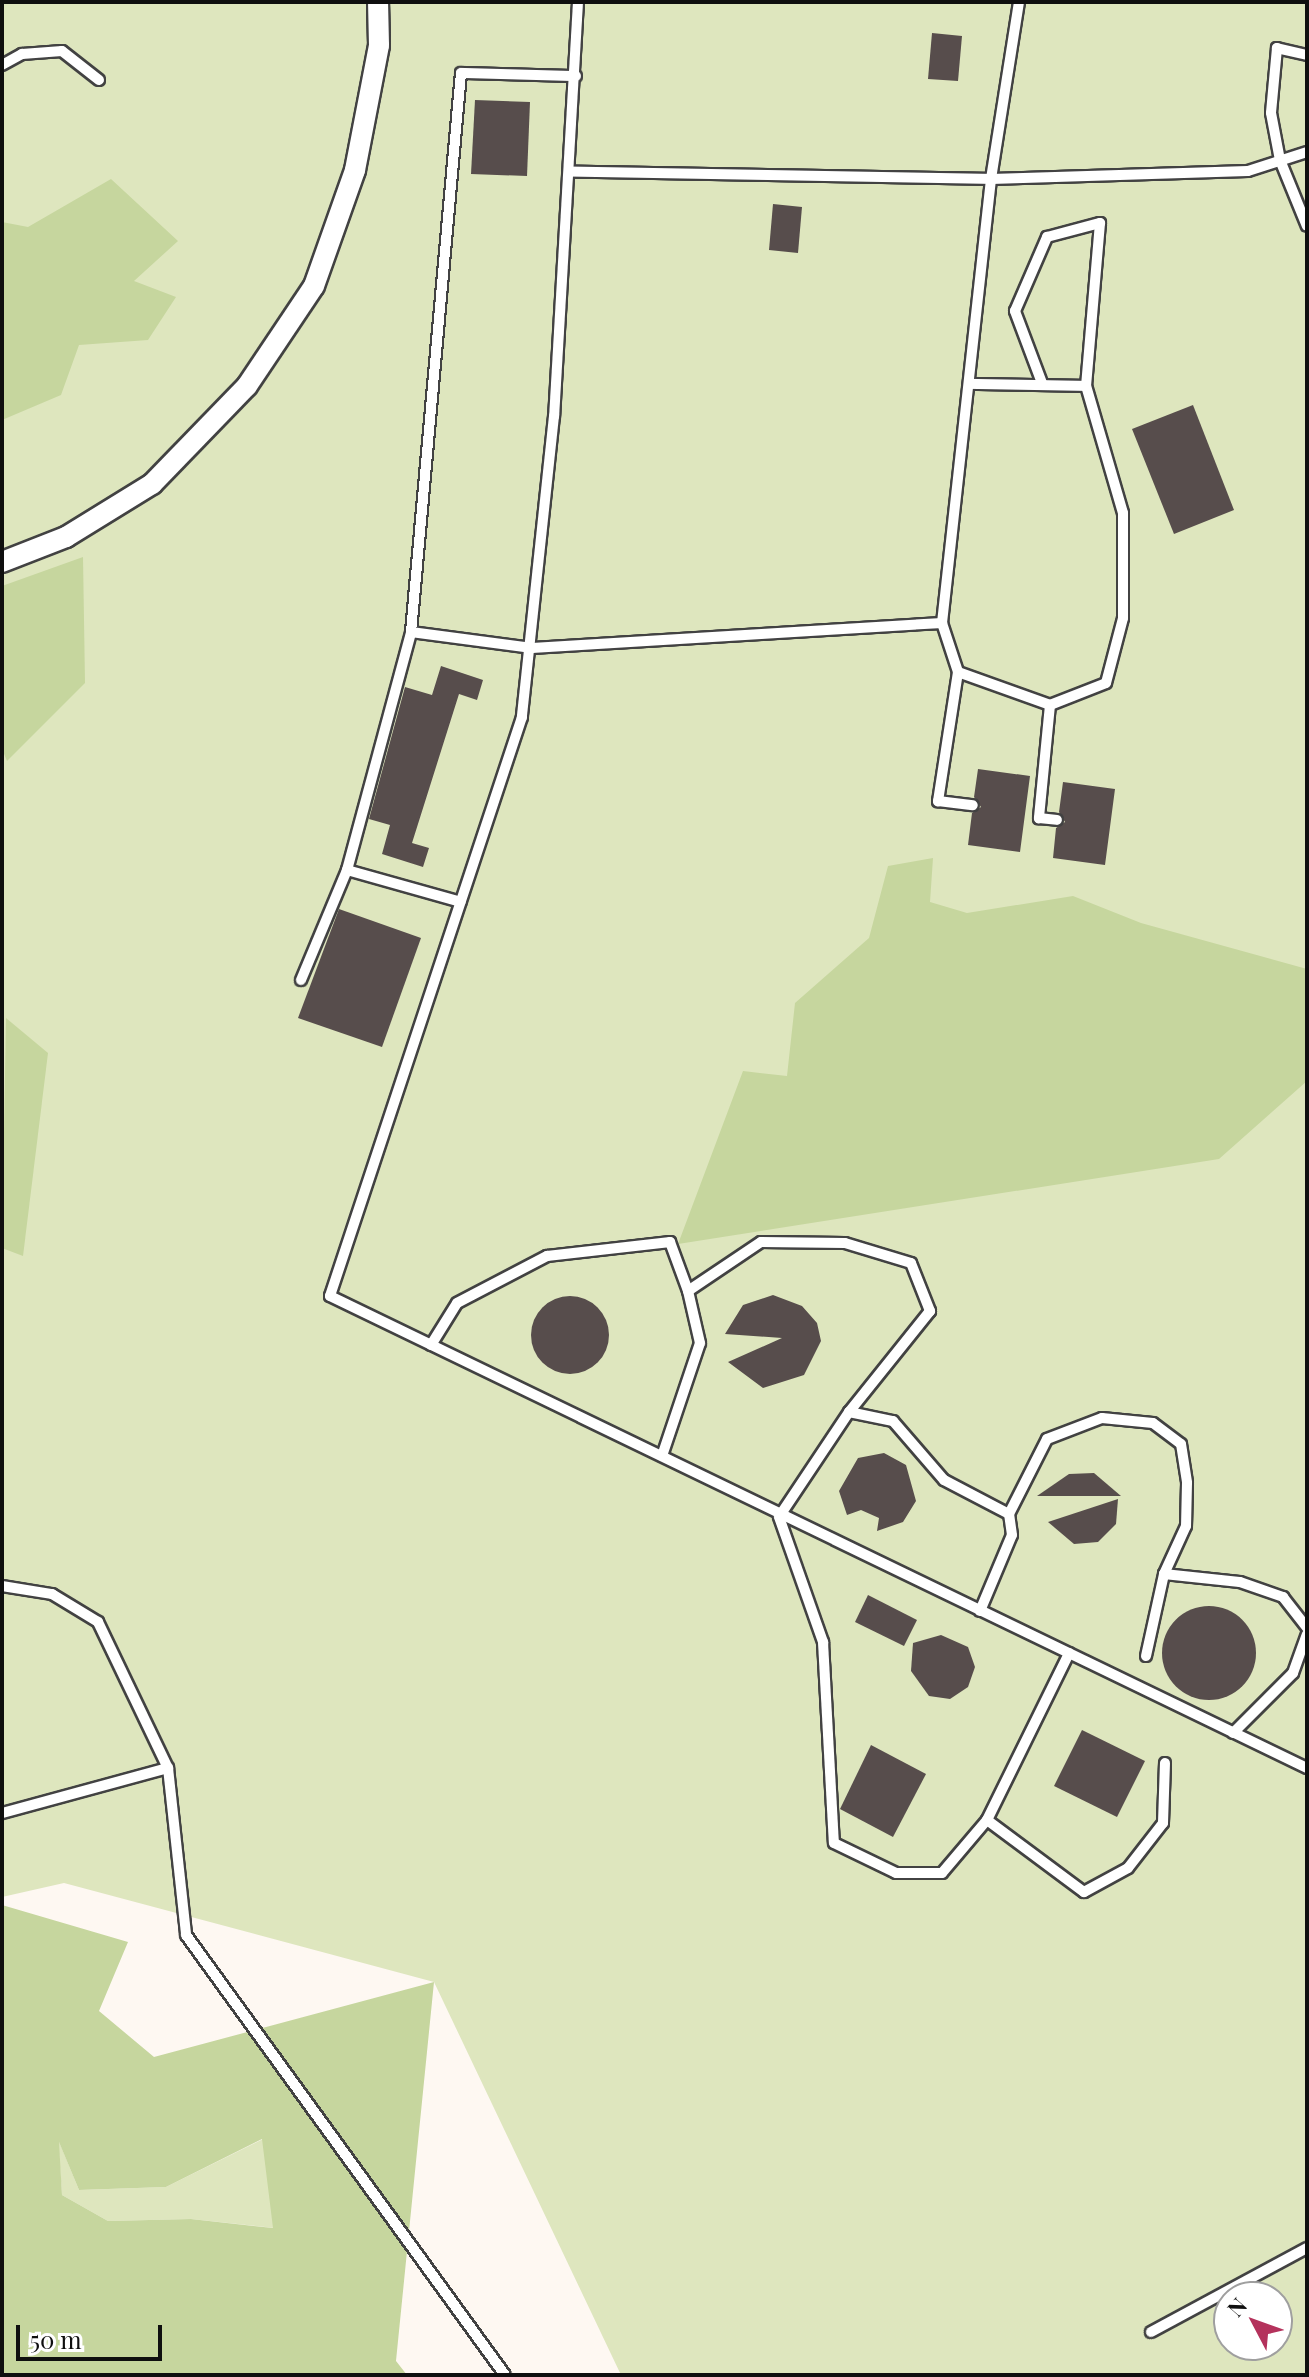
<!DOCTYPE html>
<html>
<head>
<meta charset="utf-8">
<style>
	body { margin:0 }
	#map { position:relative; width:1309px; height:2377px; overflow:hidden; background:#fef8f2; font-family:"Playfair Display",serif }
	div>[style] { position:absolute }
	.green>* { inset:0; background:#dee6be }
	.forest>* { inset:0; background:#c6d69e }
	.building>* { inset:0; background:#574d4c }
	.round { border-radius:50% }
	.roads { filter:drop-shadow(2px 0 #424242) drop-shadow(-2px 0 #424242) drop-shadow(0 2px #424242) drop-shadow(0 -2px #424242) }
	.lane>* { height:10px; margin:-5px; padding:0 5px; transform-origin:5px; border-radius:5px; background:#fff }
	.street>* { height:20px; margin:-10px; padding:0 10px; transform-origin:10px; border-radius:10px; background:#fff }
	span { translate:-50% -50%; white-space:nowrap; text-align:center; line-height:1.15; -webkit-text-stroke:8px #fff; paint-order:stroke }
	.frame { position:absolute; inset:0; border:4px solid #0f0f0f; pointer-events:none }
	.north { position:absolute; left:1213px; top:2281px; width:80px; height:80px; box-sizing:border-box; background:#fff; border:2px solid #9f9f9f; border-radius:50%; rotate:311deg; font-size:22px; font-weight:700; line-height:32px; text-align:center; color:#0f0f0f }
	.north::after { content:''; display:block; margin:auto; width:28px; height:36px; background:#b4325c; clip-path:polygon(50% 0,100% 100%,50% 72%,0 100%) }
	.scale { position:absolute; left:16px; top:2325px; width:146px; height:36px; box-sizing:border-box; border:4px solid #0f0f0f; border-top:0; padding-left:10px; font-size:24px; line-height:28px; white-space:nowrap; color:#0f0f0f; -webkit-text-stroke:6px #fff; paint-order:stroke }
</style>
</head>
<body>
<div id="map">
	<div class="green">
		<div style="clip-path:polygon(evenodd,2px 2px,1307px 2px,1307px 2375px,621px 2375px,434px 1982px,64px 1883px,2px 1897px,2px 2px,1229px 2297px,1277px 2297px,1277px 2345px,1229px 2345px,1229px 2297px)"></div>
		<div style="clip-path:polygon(58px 2139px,79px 2190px,166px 2187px,263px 2139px,274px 2228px,191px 2219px,108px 2221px,62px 2195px)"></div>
	</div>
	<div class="forest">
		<div style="clip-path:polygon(111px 179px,178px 241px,134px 281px,176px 297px,148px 340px,79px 345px,61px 395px,2px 420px,2px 222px,28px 227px)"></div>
		<div style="clip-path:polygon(83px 557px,85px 683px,7px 761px,2px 749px,2px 586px)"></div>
		<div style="clip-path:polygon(933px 858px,930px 902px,967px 913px,1073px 896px,1141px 923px,1307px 969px,1307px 1081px,1219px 1159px,678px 1244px,743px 1071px,787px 1076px,795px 1003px,869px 938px,888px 866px)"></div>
		<div style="clip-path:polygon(6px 1018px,48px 1053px,23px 1256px,2px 1248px)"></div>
		<div style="clip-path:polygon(evenodd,2px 1905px,128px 1942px,99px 2011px,154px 2057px,434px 1982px,396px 2361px,407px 2375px,2px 2375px,2px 1905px,262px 2139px,273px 2228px,191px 2219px,108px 2221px,62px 2195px,59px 2142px,79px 2190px,166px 2187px,262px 2139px)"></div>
	</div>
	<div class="building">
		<div style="clip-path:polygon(932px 33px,962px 36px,958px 81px,928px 79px)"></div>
		<div style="clip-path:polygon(475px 100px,530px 102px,527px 176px,471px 174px)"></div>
		<div style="clip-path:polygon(773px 204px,802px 207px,798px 253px,769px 250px)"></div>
		<div style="clip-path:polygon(1193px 405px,1234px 510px,1174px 534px,1132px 429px)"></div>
		<div style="clip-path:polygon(441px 666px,483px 680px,477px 700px,459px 694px,412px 843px,429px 848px,423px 867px,382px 854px,390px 825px,369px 819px,405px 687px,432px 695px)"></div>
		<div style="clip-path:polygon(978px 769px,1030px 776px,1020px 852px,968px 845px,972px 813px,981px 807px,974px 797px)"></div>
		<div style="clip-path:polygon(1063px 782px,1115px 789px,1105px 865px,1053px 858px,1056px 828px,1065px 822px,1059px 812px)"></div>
		<div style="clip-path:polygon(339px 909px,421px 938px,382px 1047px,298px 1018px)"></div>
		<div style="clip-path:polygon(773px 1295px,802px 1306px,817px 1323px,821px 1341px,804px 1375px,763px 1388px,728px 1362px,782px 1338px,725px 1334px,743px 1305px)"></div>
		<div class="round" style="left:531px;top:1296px;width:78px;height:78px"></div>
		<div style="clip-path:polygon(884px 1453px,906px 1465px,916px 1501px,903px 1522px,877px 1531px,879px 1518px,861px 1510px,847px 1515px,839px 1491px,858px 1458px)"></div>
		<div style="clip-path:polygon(1094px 1473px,1121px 1496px,1037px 1496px,1069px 1474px)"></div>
		<div style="clip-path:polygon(1118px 1499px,1116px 1524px,1098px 1542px,1074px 1544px,1048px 1522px)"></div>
		<div style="clip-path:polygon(868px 1595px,917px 1620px,904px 1646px,855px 1622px)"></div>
		<div class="round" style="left:1162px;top:1606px;width:94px;height:94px"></div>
		<div style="clip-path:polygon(941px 1635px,968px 1647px,975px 1667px,968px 1687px,950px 1699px,929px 1696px,911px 1671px,913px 1643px)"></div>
		<div style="clip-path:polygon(1082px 1730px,1145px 1761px,1117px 1817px,1054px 1786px)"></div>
		<div style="clip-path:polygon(871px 1745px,926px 1774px,893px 1837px,840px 1809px)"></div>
	</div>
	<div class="roads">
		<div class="lane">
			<div style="left:578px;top:2px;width:415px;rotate:93.3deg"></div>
			<div style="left:554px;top:416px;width:303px;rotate:96.1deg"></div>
			<div style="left:522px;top:717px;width:610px;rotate:108.35deg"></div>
			<div style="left:330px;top:1296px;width:1085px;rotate:25.79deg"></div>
			<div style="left:1019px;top:2px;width:179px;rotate:99deg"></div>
			<div style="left:991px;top:179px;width:257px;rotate:-1.8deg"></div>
			<div style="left:1248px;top:171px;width:62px;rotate:-17.9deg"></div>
			<div style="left:1307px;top:55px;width:31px;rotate:-167deg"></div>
			<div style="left:1277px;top:48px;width:65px;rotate:95.3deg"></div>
			<div style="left:1271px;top:113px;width:48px;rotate:79.2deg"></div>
			<div style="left:1280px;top:160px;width:71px;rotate:67.8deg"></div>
			<div style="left:2px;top:65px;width:23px;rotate:-29deg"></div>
			<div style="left:22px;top:54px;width:40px;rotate:-4.3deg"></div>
			<div style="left:62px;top:51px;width:47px;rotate:38.1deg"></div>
			<div style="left:1042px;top:383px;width:77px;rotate:-110.6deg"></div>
			<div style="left:1015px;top:311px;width:81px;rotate:-66.6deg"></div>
			<div style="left:1047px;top:237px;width:55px;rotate:-14.8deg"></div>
			<div style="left:1100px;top:223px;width:164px;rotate:94.9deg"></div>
			<div style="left:942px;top:623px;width:52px;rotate:71.9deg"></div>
			<div style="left:958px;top:672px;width:98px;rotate:19.7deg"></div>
			<div style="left:1050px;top:705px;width:60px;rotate:-21.4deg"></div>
			<div style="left:1106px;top:683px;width:67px;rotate:-75.3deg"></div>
			<div style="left:1123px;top:618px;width:105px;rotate:-90deg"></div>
			<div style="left:1123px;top:513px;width:132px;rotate:-106.2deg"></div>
			<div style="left:1086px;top:386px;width:117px;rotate:-179deg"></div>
			<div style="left:411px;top:632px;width:122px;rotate:7.5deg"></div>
			<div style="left:532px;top:648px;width:411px;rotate:-3.5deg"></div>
			<div style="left:942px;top:623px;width:447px;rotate:-83.7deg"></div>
			<div style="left:991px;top:179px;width:418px;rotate:-179deg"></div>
			<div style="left:958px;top:672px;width:131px;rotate:98.8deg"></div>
			<div style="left:938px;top:801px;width:35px;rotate:7deg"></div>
			<div style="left:1050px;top:705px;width:114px;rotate:95.6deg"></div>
			<div style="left:1039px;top:818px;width:18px;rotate:6deg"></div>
			<div style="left:347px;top:870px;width:118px;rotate:15.7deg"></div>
			<div style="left:301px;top:980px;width:119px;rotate:-67.3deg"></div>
			<div style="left:347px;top:870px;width:246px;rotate:-74.9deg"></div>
			<div style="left:411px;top:632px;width:561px;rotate:-84.89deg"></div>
			<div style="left:461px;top:73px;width:115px;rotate:1.5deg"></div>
			<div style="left:431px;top:1345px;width:49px;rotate:-58.2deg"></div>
			<div style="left:457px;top:1303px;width:102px;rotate:-27.6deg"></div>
			<div style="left:547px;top:1256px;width:124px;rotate:-6.5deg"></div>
			<div style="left:670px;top:1242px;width:52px;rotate:69.8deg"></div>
			<div style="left:688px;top:1291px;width:88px;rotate:-33.9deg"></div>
			<div style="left:761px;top:1242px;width:84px;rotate:0.7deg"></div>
			<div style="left:845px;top:1243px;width:69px;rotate:16.9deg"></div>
			<div style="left:911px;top:1263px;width:52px;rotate:68.4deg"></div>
			<div style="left:930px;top:1311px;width:129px;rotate:128.7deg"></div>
			<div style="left:849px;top:1412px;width:45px;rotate:11.6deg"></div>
			<div style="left:893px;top:1421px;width:78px;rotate:49.2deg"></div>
			<div style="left:944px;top:1480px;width:73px;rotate:27.6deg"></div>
			<div style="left:1009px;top:1514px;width:84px;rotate:-63.1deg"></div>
			<div style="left:1047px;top:1439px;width:59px;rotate:-20.9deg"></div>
			<div style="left:1102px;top:1418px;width:51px;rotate:5.6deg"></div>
			<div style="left:1153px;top:1423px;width:35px;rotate:37deg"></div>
			<div style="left:1181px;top:1444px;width:39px;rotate:81deg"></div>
			<div style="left:1187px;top:1483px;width:43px;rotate:91.3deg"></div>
			<div style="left:1186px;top:1526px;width:53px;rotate:114.6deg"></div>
			<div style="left:1164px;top:1574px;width:76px;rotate:6deg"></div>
			<div style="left:1240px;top:1582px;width:46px;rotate:19.2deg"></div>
			<div style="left:1283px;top:1597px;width:39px;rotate:52deg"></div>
			<div style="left:849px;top:1412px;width:126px;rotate:123.7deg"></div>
			<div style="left:779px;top:1517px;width:133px;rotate:70.6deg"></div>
			<div style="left:823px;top:1642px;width:201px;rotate:86.9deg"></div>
			<div style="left:834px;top:1843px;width:69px;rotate:25.8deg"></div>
			<div style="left:896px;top:1873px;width:46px"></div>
			<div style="left:942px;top:1873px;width:70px;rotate:-49.7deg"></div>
			<div style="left:987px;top:1820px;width:186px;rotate:-63.8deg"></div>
			<div style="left:662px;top:1456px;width:119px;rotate:-71.4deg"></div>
			<div style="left:700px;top:1343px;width:53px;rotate:-103deg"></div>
			<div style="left:2px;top:1586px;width:51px;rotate:9.1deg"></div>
			<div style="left:52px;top:1594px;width:54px;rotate:31.3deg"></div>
			<div style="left:98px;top:1622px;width:162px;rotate:64.4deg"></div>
			<div style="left:168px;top:1768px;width:168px;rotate:83.8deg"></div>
			<div style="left:186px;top:1935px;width:543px;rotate:54.06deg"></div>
			<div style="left:980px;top:1611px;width:82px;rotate:-67.2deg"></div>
			<div style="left:1012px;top:1535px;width:21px;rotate:-98deg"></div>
			<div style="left:1146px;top:1656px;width:84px;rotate:-77.6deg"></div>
			<div style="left:1233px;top:1733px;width:85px;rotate:-45deg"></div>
			<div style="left:1293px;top:1673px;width:41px;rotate:-70.3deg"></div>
			<div style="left:2px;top:1813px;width:172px;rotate:-15.2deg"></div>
			<div style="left:987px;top:1820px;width:121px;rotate:36.6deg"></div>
			<div style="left:1084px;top:1892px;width:50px;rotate:-28.6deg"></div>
			<div style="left:1128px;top:1868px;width:57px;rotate:-52.1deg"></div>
			<div style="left:1163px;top:1823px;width:60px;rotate:-88.1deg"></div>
			<div style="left:1151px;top:2332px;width:177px;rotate:-28.3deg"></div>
		</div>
		<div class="street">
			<div style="left:2px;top:562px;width:69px;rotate:-21.3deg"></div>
			<div style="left:66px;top:537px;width:101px;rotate:-31.6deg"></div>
			<div style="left:152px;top:484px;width:136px;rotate:-45.9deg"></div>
			<div style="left:247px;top:386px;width:120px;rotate:-56.2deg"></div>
			<div style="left:314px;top:286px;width:123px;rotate:-70.5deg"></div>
			<div style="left:355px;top:170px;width:127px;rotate:-79.1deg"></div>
			<div style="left:379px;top:45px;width:43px;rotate:-91.3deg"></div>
		</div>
	</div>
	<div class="frame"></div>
	<div class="north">N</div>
	<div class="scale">50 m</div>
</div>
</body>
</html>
